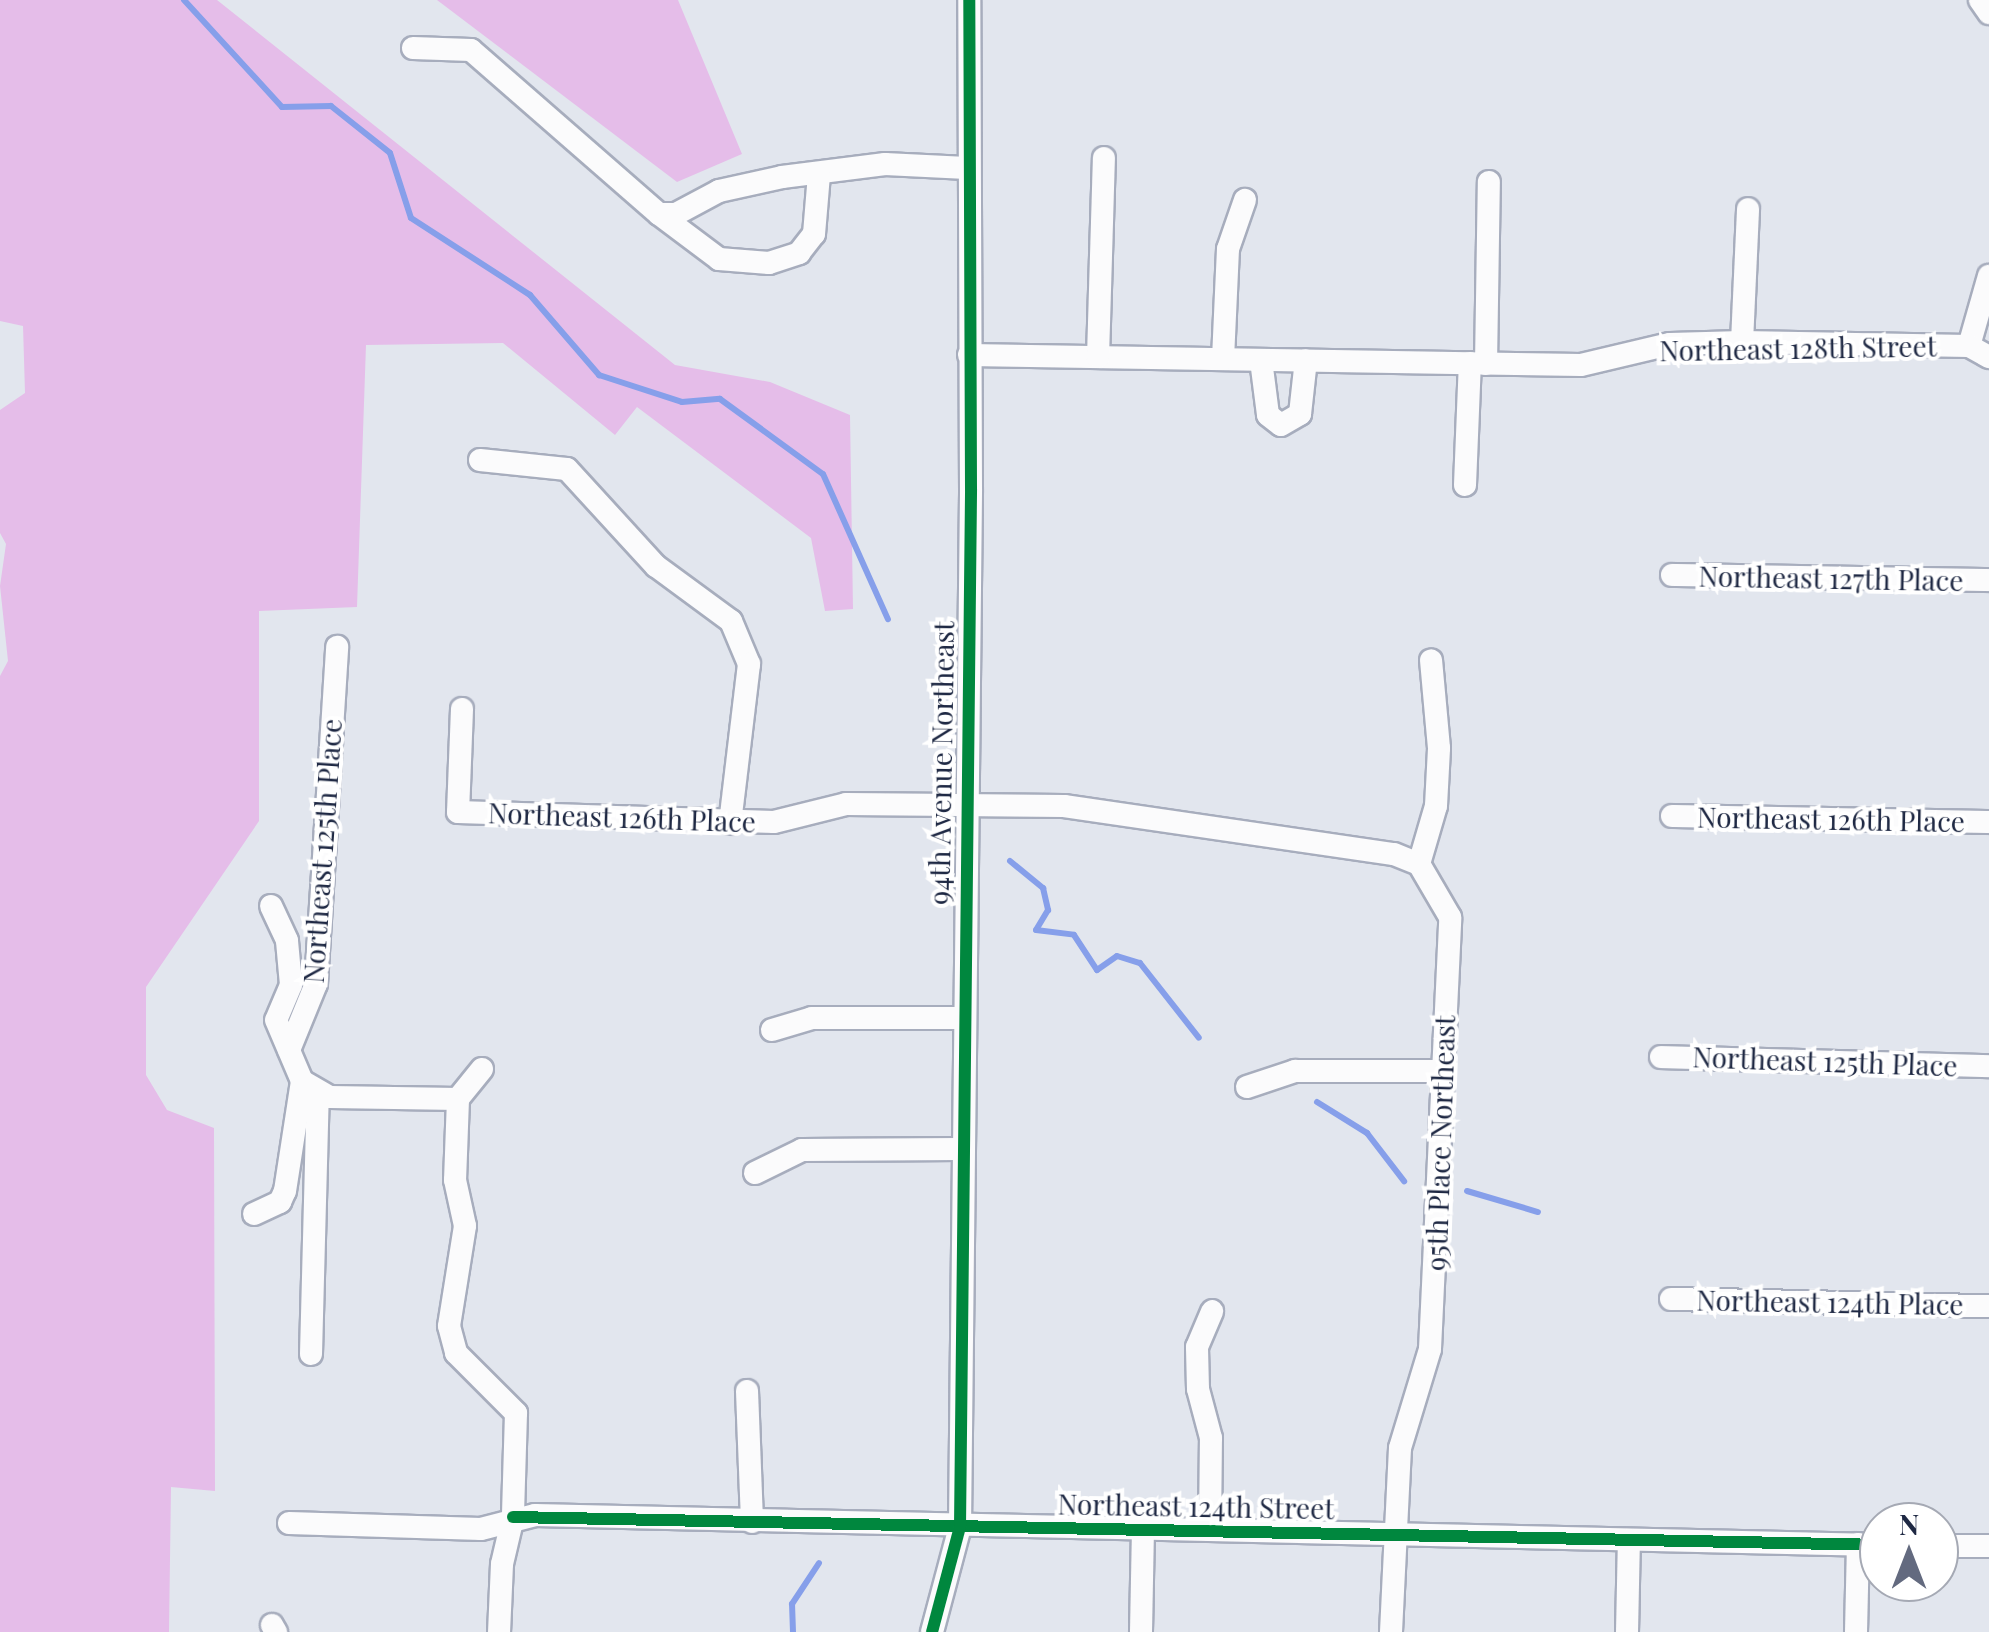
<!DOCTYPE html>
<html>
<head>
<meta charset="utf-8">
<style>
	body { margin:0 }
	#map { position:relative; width:1989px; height:1632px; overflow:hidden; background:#e2e6ee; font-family:"Playfair Display",serif }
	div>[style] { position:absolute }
	.green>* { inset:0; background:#e5bde9 }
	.stream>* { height:6px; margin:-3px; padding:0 3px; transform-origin:3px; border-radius:3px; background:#869fea }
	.roads { filter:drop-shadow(2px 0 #a7adbd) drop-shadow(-2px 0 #a7adbd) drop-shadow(0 2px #a7adbd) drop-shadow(0 -2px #a7adbd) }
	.minor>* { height:22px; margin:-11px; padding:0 11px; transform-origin:11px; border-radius:11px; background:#fbfbfc }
	.cycleway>* { height:12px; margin:-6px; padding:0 6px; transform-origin:6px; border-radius:6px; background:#00873e }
	span { translate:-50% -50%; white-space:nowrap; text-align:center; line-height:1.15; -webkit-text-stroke:8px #fff; paint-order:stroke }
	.street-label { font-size:28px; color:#1e2843 }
	.north { position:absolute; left:1859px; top:1502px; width:100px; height:100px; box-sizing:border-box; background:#fff; border:2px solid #a5a9b4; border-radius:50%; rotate:0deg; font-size:28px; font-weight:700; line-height:40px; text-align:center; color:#1e2843 }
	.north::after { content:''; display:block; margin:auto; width:35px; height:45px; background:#636a7f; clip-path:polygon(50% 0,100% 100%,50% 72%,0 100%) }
</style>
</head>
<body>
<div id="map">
	<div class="green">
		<div style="clip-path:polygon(0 0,217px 0,675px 365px,770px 382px,850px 415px,853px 609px,825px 611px,811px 538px,637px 407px,615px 435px,503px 343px,366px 345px,357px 607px,259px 611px,259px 821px,146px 987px,146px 1075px,167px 1110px,214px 1128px,215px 1491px,171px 1487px,169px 1632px,0 1632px,0 676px,8px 661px,0 586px,6px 544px,0 533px,0 410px,25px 393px,23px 326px,0 321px)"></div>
		<div style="clip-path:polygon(437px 0,678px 0,742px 154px,677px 182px)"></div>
	</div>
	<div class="stream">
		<div style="left:184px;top:0;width:145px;rotate:47.5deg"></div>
		<div style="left:282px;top:107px;width:49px;rotate:-1.2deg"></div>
		<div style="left:331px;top:106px;width:75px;rotate:38.5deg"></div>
		<div style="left:390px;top:153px;width:68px;rotate:72.1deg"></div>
		<div style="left:411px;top:218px;width:142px;rotate:32.9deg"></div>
		<div style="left:530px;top:295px;width:106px;rotate:49.2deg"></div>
		<div style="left:599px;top:375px;width:87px;rotate:18deg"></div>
		<div style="left:682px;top:402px;width:38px;rotate:-5deg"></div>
		<div style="left:720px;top:399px;width:127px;rotate:36.1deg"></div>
		<div style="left:823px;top:474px;width:159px;rotate:65.9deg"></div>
		<div style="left:1010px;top:861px;width:43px;rotate:39.3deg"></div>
		<div style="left:1043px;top:888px;width:23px;rotate:77deg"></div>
		<div style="left:1048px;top:910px;width:23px;rotate:121deg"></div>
		<div style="left:1036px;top:930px;width:38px;rotate:7deg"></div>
		<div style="left:1074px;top:935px;width:42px;rotate:56.7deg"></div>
		<div style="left:1097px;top:970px;width:24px;rotate:-35deg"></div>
		<div style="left:1117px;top:956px;width:24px;rotate:17deg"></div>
		<div style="left:1140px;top:963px;width:95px;rotate:51.8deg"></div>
		<div style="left:1317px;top:1102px;width:59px;rotate:31.8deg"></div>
		<div style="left:1367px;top:1133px;width:61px;rotate:52.4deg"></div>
		<div style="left:1467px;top:1191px;width:74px;rotate:16.5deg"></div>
		<div style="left:793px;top:1632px;width:28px;rotate:-92deg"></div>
		<div style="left:792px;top:1604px;width:49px;rotate:-56.6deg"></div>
	</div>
	<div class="roads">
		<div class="minor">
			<div style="left:1980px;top:0;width:16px;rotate:55deg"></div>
			<div style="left:413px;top:48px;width:58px;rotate:2deg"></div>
			<div style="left:471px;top:50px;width:249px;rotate:41.1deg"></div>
			<div style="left:659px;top:214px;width:17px"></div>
			<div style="left:676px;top:214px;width:49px;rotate:-28.1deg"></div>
			<div style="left:719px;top:191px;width:65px;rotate:-12.5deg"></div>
			<div style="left:782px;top:177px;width:104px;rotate:-7.2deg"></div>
			<div style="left:885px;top:164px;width:82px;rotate:2.8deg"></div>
			<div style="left:659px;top:214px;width:75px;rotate:36.9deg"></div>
			<div style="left:719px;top:259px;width:50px;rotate:4.6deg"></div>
			<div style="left:769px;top:263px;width:32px;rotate:-18deg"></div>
			<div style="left:799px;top:253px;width:24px;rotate:-52deg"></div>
			<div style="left:814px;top:234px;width:59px;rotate:-85.2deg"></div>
			<div style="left:1742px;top:342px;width:133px;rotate:-87.4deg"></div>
			<div style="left:1969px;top:346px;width:73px;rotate:-74.1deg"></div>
			<div style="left:969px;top:355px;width:612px;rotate:0.94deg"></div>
			<div style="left:1581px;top:365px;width:91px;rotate:-13.3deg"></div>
			<div style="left:1670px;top:344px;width:72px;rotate:-1.6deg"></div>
			<div style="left:1742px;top:342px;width:227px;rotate:1deg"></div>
			<div style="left:1969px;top:346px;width:23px;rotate:29deg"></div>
			<div style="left:1098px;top:357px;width:199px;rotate:-88.3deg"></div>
			<div style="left:1223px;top:359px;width:110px;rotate:-87.4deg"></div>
			<div style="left:1228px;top:249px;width:52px;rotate:-70.9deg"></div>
			<div style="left:1261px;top:360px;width:55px;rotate:82.7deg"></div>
			<div style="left:1268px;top:415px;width:16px;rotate:38deg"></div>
			<div style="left:1281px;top:425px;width:22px;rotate:-30deg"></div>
			<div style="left:1300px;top:414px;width:54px;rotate:-83.7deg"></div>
			<div style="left:1486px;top:364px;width:182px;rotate:-89.1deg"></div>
			<div style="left:480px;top:460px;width:87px;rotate:5.9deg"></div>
			<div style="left:567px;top:469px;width:132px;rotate:47.5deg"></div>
			<div style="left:656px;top:566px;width:93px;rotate:36.3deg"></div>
			<div style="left:731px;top:621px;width:47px;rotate:67.3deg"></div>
			<div style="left:749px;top:664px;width:160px;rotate:96.8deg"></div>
			<div style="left:1465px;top:485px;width:122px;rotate:-87.7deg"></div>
			<div style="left:1672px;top:575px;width:317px;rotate:0.9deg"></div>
			<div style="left:462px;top:709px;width:103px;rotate:92.2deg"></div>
			<div style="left:458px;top:812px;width:316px;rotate:1.8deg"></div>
			<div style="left:774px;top:822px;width:74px;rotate:-14deg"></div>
			<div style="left:846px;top:804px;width:218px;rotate:0.5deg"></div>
			<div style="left:1064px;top:806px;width:333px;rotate:8.3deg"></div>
			<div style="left:1394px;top:854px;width:27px;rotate:22deg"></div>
			<div style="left:1672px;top:816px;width:317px;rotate:1.1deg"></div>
			<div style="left:271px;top:906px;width:38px;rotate:65deg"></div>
			<div style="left:287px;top:941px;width:44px;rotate:84.8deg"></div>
			<div style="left:291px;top:985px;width:38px;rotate:113deg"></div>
			<div style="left:276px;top:1020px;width:66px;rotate:66.9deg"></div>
			<div style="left:302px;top:1081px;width:32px;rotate:30deg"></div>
			<div style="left:330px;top:1097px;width:128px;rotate:0.9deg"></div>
			<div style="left:772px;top:1030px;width:42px;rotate:-16.7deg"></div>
			<div style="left:812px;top:1018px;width:150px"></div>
			<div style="left:289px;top:1050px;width:71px;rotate:-67.8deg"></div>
			<div style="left:316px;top:984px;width:338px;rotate:-86.4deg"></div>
			<div style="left:1661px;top:1057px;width:328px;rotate:1.6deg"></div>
			<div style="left:482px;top:1069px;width:38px;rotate:129deg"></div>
			<div style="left:458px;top:1099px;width:81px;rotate:92.1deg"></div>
			<div style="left:455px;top:1180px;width:47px;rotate:77.7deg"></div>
			<div style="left:465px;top:1226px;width:101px;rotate:99.1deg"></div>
			<div style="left:449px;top:1326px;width:28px;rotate:75deg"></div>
			<div style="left:456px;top:1353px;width:85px;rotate:45deg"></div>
			<div style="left:516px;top:1413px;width:104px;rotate:91.7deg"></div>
			<div style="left:513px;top:1517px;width:48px;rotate:103.2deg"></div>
			<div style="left:502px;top:1564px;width:68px;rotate:92.5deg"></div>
			<div style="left:1247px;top:1087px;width:51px;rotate:-18.4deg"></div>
			<div style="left:1295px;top:1071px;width:148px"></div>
			<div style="left:755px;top:1173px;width:52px;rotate:-26.1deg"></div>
			<div style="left:802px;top:1150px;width:158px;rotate:-0.4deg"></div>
			<div style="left:254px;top:1214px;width:29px;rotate:-25deg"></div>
			<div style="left:280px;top:1202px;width:12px;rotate:-66deg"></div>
			<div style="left:285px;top:1191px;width:111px;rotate:-81.2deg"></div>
			<div style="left:1671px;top:1299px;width:318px;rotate:1.3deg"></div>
			<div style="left:311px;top:1354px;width:261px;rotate:-88.5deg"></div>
			<div style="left:747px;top:1391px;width:131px;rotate:87.8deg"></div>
			<div style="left:289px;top:1523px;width:192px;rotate:1.8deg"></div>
			<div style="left:481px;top:1529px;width:56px;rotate:-14.5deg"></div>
			<div style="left:535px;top:1515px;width:1344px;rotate:1.28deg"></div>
			<div style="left:1210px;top:1530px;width:92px;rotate:-89.4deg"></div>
			<div style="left:1211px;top:1438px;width:51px;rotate:-104.9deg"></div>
			<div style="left:1198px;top:1389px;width:42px;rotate:-91.4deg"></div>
			<div style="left:1197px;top:1347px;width:39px;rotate:-67deg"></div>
			<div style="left:1939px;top:1546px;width:50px"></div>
			<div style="left:272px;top:1625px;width:8px;rotate:60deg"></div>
			<div style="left:932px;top:1632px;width:109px;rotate:-75.1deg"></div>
			<div style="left:960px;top:1527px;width:1038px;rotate:-89.39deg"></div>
			<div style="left:971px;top:489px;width:489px;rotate:-90.2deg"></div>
			<div style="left:1141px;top:1632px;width:102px;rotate:-88.9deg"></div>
			<div style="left:1391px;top:1632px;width:184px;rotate:-87.2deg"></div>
			<div style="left:1400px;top:1448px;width:103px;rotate:-73.1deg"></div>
			<div style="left:1430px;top:1349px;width:432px;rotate:-87.3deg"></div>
			<div style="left:1450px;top:917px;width:61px;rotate:-120.3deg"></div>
			<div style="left:1419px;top:864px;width:60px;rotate:-73.7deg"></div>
			<div style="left:1436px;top:806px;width:58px;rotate:-87deg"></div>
			<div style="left:1439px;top:748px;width:88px;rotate:-95.2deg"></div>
			<div style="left:1627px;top:1632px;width:92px;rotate:-88.8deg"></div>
			<div style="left:1856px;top:1632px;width:88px;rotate:-88.7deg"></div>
		</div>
	</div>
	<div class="cycleway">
		<div style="left:513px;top:1517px;width:1366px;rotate:1.17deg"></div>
		<div style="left:932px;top:1632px;width:109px;rotate:-75.1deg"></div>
		<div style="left:960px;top:1527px;width:1038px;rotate:-89.39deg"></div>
		<div style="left:971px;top:489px;width:489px;rotate:-90.2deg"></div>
	</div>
	<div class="street-label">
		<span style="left:1798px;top:348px;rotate:-1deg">Northeast 128th Street</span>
		<span style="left:1831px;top:578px;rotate:1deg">Northeast 127th Place</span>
		<span style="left:941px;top:763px;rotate:-89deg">94th Avenue Northeast</span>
		<span style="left:622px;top:817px;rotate:2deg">Northeast 126th Place</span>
		<span style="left:1831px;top:819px;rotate:1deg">Northeast 126th Place</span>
		<span style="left:322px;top:851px;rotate:-86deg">Northeast 125th Place</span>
		<span style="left:1825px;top:1061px;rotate:2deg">Northeast 125th Place</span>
		<span style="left:1440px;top:1143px;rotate:-88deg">95th Place Northeast</span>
		<span style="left:1830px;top:1302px;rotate:1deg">Northeast 124th Place</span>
		<span style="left:1196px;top:1506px;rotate:1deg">Northeast 124th Street</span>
	</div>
	<div class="north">N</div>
</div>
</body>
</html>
